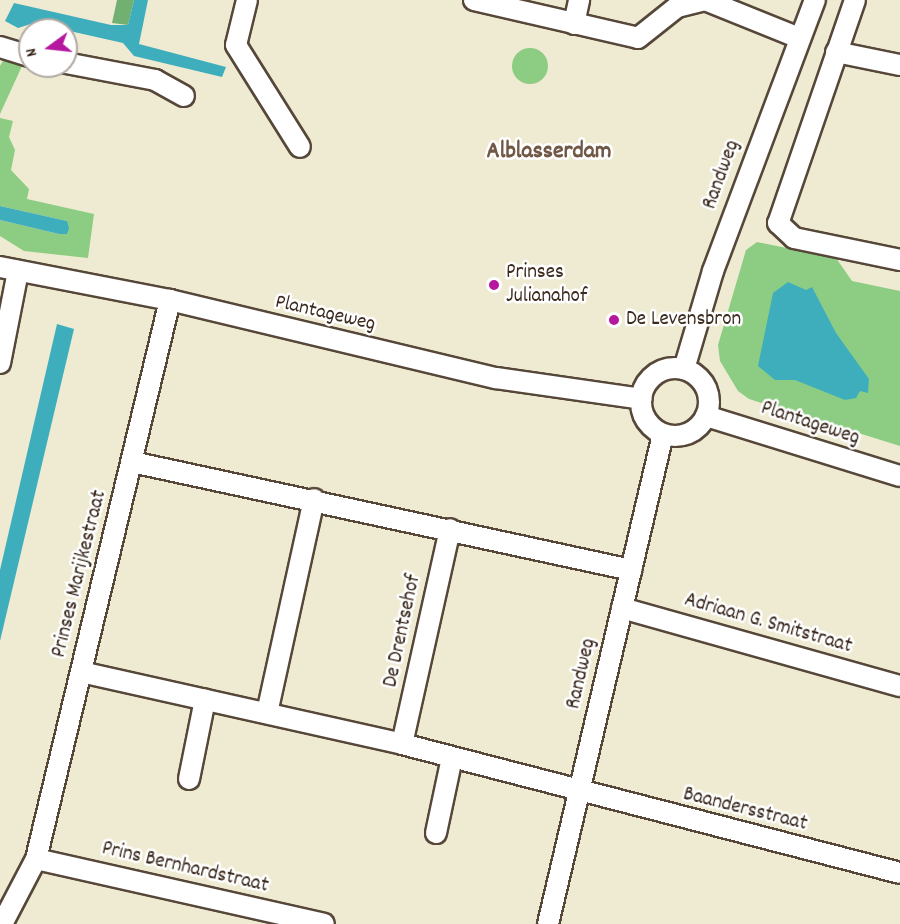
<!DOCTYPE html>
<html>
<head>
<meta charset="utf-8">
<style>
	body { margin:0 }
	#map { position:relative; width:900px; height:924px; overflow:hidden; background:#efebd3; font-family:Dekko,sans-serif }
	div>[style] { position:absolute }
	.green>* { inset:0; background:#8ccc83 }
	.round { border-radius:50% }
	.forest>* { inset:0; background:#71b071 }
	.water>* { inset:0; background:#3faebc }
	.roads { filter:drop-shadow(2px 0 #564739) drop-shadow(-2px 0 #564739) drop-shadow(0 2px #564739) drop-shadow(0 -2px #564739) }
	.minor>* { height:20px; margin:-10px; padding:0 10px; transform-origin:10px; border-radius:10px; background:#fff }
	.minor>.ring { margin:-10px; padding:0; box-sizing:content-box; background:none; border:20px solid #fff; border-radius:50% }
	.dots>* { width:16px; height:16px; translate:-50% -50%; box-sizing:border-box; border:3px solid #fff; border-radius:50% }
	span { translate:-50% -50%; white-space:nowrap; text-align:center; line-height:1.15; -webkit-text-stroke:5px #fff; paint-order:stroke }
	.street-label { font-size:21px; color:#3b2a1e }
	.poi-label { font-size:21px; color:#3b2a1e }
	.left { translate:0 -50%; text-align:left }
	.quarter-label { font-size:24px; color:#715846; font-weight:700 }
	.north { position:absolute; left:18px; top:18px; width:60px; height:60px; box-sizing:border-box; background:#fff; border:2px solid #b1aaa5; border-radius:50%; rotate:255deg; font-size:16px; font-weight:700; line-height:24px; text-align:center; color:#3b2a1e }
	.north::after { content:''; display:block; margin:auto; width:21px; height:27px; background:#b5179e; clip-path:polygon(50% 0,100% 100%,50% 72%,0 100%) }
</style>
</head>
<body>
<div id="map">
	<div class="green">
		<div class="round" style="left:512px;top:48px;width:36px;height:36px"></div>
		<div style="clip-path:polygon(4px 59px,22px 66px,0 114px,0 66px)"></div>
		<div style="clip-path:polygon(0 118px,13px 121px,9px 137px,15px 150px,11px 170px,29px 189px,27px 199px,94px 214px,88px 258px,24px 251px,0 236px,0 220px,59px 234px,67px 221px,0 206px)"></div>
		<div style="clip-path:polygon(757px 242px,836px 258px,852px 281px,900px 291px,900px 446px,749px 399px,738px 391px,720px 361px,718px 345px,746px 250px)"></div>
	</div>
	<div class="forest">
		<div style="clip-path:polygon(117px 0,134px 0,128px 25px,112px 23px)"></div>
	</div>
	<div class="water">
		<div style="clip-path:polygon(134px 0,148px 0,139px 44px,226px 67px,222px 77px,134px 56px,123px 43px,34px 23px,18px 28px,5px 21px,14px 3px,111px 25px,128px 25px)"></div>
		<div style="clip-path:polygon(0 206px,67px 221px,69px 228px,67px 234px,59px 234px,0 220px)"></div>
		<div style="clip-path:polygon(788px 282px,806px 290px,812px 287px,836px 333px,869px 379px,868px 393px,860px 391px,856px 398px,845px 400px,795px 380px,775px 380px,758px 366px,773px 293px)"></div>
		<div style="clip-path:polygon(57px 324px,74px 329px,0 641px,0 570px)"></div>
	</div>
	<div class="roads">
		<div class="minor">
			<div style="left:247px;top:0;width:46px;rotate:103.7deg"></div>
			<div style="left:236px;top:45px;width:120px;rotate:57.9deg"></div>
			<div style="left:474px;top:0;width:168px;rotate:13deg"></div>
			<div style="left:638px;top:38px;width:50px;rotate:-38.5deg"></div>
			<div style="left:677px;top:7px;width:29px;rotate:-14deg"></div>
			<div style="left:705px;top:0;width:101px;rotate:22deg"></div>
			<div style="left:855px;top:0;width:236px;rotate:109deg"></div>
			<div style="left:778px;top:223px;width:22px;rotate:43deg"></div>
			<div style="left:794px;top:238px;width:108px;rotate:11.7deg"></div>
			<div style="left:574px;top:24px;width:25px;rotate:-78deg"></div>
			<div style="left:0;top:47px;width:31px;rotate:17deg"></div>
			<div style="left:836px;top:52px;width:65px;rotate:11.5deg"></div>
			<div style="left:66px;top:63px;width:91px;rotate:10.8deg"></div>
			<div style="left:155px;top:80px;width:33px;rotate:29deg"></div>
			<div style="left:0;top:267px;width:173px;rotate:11deg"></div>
			<div style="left:170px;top:300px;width:335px;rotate:13.5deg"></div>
			<div style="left:496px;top:378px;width:147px;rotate:8.2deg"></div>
			<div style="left:0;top:363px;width:94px;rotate:-78.9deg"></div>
			<div class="ring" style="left:641px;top:368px;width:48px;height:48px"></div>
			<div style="left:684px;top:369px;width:102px;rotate:-73.5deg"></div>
			<div style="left:713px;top:271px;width:290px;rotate:-69.4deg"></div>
			<div style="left:706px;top:416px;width:203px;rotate:17.2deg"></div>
			<div style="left:132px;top:462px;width:511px;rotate:12.21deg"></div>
			<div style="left:622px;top:608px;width:289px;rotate:15.7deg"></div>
			<div style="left:81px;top:672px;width:329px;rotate:12.6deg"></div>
			<div style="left:402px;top:744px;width:514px;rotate:14.52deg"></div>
			<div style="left:267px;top:713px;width:219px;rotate:-77.6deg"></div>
			<div style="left:402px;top:744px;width:220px;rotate:-77.4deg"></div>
			<div style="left:189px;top:779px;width:81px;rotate:-78.6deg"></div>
			<div style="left:436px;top:833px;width:77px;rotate:-78deg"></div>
			<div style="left:36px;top:859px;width:295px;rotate:12.7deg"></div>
			<div style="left:2px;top:924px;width:73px;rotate:-62.4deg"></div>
			<div style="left:36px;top:859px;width:575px;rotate:-76.52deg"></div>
			<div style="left:548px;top:924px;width:503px;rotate:-76.79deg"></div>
		</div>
	</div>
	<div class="dots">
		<div style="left:494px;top:285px;background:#b5179e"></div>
		<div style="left:614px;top:320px;background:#b5179e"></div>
	</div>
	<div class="street-label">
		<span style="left:722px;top:175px;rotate:-70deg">Randweg</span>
		<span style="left:325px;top:314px;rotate:13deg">Plantageweg</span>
		<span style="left:810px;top:424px;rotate:18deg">Plantageweg</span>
		<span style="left:80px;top:574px;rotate:-76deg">Prinses Marijkestraat</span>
		<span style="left:768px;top:624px;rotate:16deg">Adriaan G. Smitstraat</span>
		<span style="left:403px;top:631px;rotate:-78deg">De Drentsehof</span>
		<span style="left:582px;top:674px;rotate:-77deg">Randweg</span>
		<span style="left:745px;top:810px;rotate:14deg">Baandersstraat</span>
		<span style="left:185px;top:868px;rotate:13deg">Prins Bernhardstraat</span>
	</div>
	<div class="poi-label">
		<span class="left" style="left:506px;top:285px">Prinses<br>Julianahof</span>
		<span class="left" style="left:626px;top:320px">De Levensbron</span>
	</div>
	<div class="quarter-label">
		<span style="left:549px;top:153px">Alblasserdam</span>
	</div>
	<div class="north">N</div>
</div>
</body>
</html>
